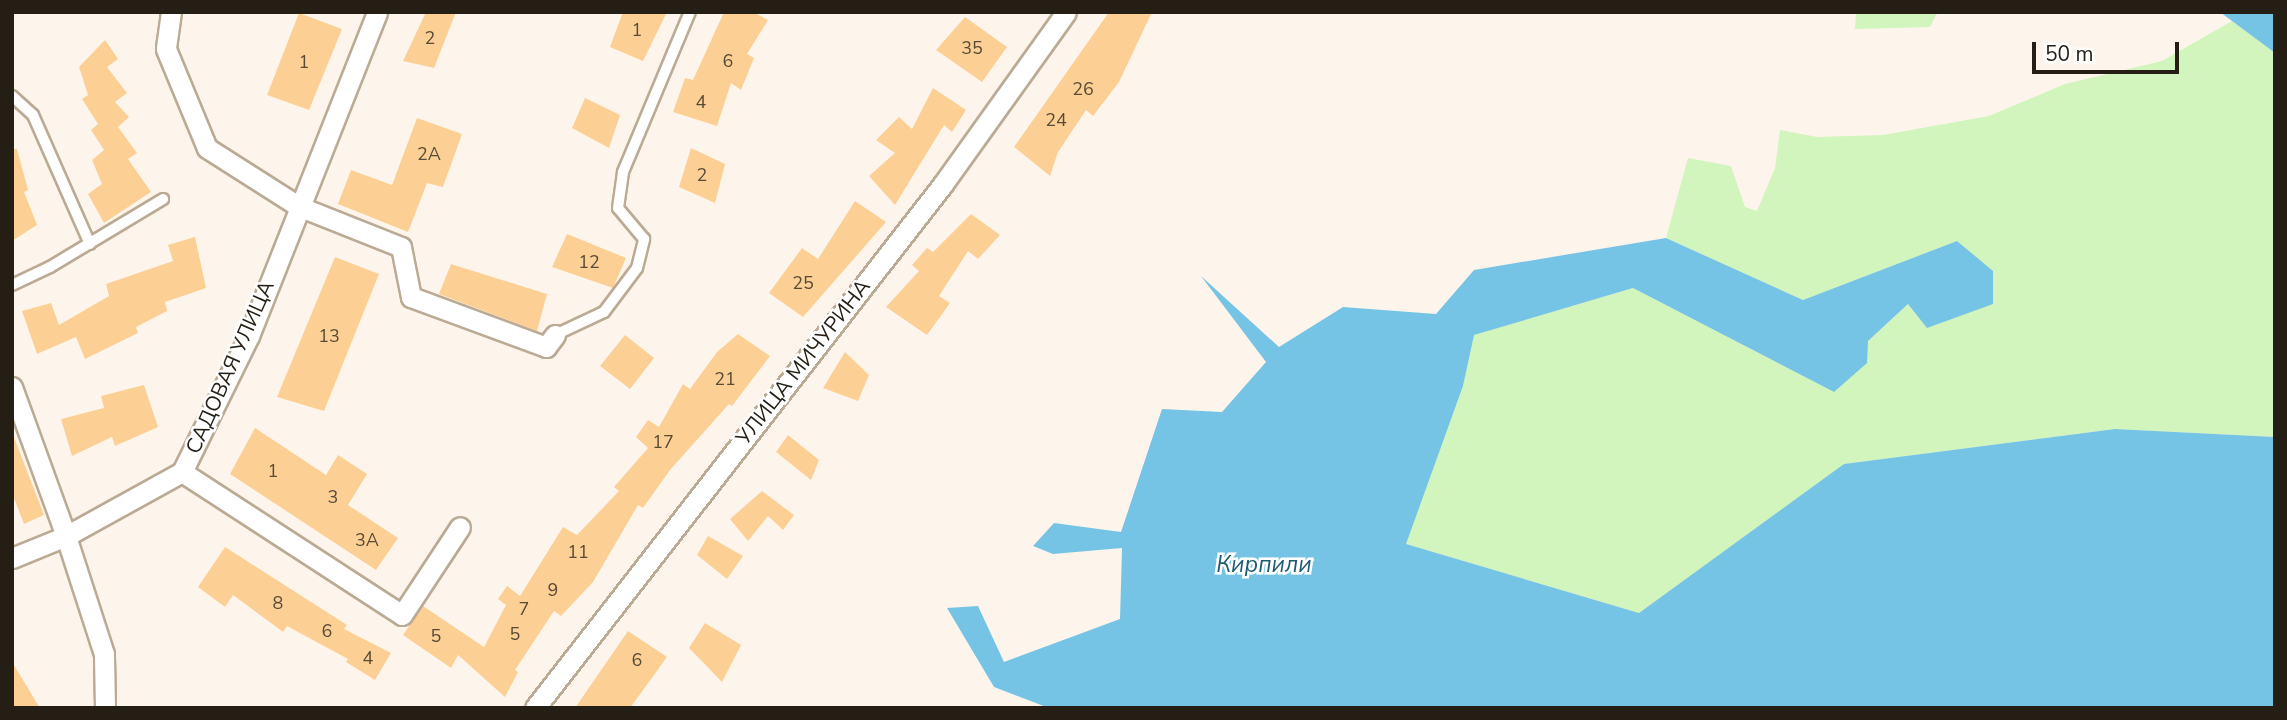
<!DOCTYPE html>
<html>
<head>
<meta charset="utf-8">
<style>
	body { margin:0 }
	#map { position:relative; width:2287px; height:720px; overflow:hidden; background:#fdf5ec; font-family:"Nunito Sans",sans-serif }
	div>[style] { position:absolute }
	.green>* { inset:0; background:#d2f4bd }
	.water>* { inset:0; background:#76c4e5 }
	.building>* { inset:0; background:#fcd095 }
	.roads { filter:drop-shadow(2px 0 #bbaa94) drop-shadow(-2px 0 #bbaa94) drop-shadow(0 2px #bbaa94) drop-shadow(0 -2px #bbaa94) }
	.service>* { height:10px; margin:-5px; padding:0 5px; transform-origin:5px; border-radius:5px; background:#fff }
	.minor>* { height:19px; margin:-9.5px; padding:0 9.5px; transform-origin:9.5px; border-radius:9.5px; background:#fff }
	span { translate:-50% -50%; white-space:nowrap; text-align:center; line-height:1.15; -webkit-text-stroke:5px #fff; paint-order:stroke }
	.number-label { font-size:18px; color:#5a4a35 }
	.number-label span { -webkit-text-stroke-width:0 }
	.street-label { font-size:21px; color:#241e15 }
	.water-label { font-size:23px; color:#1f5c73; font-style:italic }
	.frame { position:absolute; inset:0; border:14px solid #241e15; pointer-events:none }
	.scale { position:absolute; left:2032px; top:42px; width:147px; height:32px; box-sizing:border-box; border:4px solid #241e15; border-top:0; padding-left:9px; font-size:21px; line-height:24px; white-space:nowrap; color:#241e15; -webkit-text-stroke:5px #fff; paint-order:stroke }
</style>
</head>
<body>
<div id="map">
	<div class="green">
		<div style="clip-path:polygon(1856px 12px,1938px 12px,1930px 27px,1855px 29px)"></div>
		<div style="clip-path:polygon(2232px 21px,2275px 53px,2275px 437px,2115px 429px,1845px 464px,1639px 613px,1405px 544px,1463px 386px,1473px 335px,1633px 288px,1834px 392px,1868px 341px,1908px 304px,1957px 241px,1803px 300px,1666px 238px,1688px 158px,1731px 166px,1745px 207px,1757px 211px,1775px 168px,1780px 130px,1817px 137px,1883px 135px,1989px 116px,2065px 84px,2162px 61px)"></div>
	</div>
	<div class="water">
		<div style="clip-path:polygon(2220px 12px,2275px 12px,2275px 53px,2232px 21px)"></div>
		<div style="clip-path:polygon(1666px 238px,1803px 300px,1957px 241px,1993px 271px,1993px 304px,1927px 328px,1908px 304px,1868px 341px,1867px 363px,1834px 392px,1633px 288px,1474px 335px,1463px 386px,1406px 544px,1639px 613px,1844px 464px,2115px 429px,2275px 437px,2275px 708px,1049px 708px,994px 687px,947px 608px,978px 606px,1004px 662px,1120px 619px,1122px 548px,1053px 554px,1033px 546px,1054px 523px,1121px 532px,1162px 409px,1222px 412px,1266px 362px,1201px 276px,1279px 347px,1343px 307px,1436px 314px,1474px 270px)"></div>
	</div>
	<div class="building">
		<div style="clip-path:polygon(426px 12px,456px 12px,434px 68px,403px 61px)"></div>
		<div style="clip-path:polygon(623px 12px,667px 12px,643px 61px,610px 47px)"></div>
		<div style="clip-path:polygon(724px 12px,753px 12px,768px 20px,747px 54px,754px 58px,741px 90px,731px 83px,717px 126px,673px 112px,685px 78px,693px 80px)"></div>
		<div style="clip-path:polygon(1109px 12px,1152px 12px,1119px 82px,1093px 116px,1086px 110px,1058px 152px,1050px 176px,1014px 147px)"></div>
		<div style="clip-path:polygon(299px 13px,342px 29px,309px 110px,267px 95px)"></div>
		<div style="clip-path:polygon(965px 17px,1007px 47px,982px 82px,936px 50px)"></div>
		<div style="clip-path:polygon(105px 40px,118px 59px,107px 67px,127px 93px,115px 102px,129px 117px,118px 127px,137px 153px,128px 159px,151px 192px,104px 223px,88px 194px,102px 184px,92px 160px,104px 150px,91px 130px,98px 124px,82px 99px,88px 95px,79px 67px)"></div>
		<div style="clip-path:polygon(933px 88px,966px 110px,952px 132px,944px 125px,895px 205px,869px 176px,895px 153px,876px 140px,899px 117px,912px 129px)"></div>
		<div style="clip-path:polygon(585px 98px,620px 115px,609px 148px,572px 128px)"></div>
		<div style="clip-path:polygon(417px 118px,462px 134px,443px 187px,427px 183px,408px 232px,338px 204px,351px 170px,392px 185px)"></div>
		<div style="clip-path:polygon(691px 148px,725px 164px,715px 203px,679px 187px)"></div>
		<div style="clip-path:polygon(12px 149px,17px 149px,28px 190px,24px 192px,37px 225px,12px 241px)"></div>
		<div style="clip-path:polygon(855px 201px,886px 222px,803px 317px,769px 293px,802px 248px,818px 259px)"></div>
		<div style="clip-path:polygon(971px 214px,1000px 235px,978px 259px,968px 251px,939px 296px,950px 303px,927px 335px,886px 307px,919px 271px,912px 265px,927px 248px,933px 252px)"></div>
		<div style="clip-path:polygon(567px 234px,626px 258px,613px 288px,552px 267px)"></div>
		<div style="clip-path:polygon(195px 237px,206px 288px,165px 302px,167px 311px,136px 327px,138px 333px,85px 359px,76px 337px,37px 354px,22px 311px,51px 303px,59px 325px,109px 296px,106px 284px,173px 261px,168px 245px)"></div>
		<div style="clip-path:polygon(335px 257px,379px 274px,324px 411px,277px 397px)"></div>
		<div style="clip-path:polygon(451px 264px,547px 294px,537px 331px,439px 294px)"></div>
		<div style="clip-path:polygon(738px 334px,770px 356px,732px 406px,729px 404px,670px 470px,643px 508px,638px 505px,593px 582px,561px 616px,554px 611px,515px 670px,518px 672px,505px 697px,458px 655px,451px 668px,403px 635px,423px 606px,484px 647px,506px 605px,498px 599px,507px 586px,520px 596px,563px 527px,577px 535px,619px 491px,614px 487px,648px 448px,636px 437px,648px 420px,659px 427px,683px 384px,690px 389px,717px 352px)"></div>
		<div style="clip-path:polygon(625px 335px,654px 358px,630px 389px,600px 366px)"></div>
		<div style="clip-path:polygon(845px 352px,869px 375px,858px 401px,823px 388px)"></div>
		<div style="clip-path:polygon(144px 385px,158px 427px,115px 446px,112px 437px,72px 456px,61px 419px,104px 408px,101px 396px)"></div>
		<div style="clip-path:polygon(255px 428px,326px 475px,338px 455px,367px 474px,348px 505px,398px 538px,376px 570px,230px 474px)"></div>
		<div style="clip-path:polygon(12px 432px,44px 515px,24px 524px,12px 493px)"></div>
		<div style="clip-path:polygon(788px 435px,819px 460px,811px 480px,776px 452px)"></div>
		<div style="clip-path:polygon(762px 491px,794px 515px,783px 530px,768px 516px,748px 541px,730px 519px)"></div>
		<div style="clip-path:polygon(708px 536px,743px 556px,727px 579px,697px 555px)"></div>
		<div style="clip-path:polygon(225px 547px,347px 625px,344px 629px,391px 653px,375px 680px,346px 662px,348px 659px,287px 626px,283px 632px,233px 595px,225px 607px,198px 587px)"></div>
		<div style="clip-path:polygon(705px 623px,741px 645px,722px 682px,689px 648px)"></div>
		<div style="clip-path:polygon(628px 631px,667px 657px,630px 708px,575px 708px)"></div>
		<div style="clip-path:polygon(12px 662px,40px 708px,12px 708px)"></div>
	</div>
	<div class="roads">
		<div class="service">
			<div style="left:12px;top:96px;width:28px;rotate:42deg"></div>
			<div style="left:33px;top:115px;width:141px;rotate:66.2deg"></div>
			<div style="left:12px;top:285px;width:42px;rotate:-25.3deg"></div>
			<div style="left:50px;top:267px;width:132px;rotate:-31deg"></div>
			<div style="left:555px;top:335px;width:54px;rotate:-25.1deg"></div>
			<div style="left:604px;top:312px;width:55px;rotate:-53.1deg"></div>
			<div style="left:637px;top:268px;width:30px;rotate:-76deg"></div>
			<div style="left:644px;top:239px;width:40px;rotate:-130deg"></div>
			<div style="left:618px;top:208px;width:36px;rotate:-82deg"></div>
			<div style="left:623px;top:172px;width:173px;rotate:-67.3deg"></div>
		</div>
		<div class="minor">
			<div style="left:171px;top:12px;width:37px;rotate:98deg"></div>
			<div style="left:166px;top:49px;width:107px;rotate:67.5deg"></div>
			<div style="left:207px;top:148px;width:108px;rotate:32.5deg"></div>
			<div style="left:298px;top:206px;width:111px;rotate:21.7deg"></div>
			<div style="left:401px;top:247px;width:51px;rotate:78.7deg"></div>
			<div style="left:411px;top:297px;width:144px;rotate:20.3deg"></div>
			<div style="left:546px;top:347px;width:15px;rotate:-53deg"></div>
			<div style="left:12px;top:387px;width:158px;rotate:70.1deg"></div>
			<div style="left:66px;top:536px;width:58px;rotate:157.8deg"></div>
			<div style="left:182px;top:472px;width:262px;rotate:33deg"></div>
			<div style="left:402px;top:615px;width:105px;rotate:-56.6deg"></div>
			<div style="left:105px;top:708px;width:54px;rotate:-91.1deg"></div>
			<div style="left:104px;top:654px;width:124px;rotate:-107.9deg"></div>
			<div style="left:66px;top:536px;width:132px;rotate:-28.9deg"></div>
			<div style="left:182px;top:472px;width:152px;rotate:-63.8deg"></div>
			<div style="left:249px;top:336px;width:348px;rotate:-68.4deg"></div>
			<div style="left:535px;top:708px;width:664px;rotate:-52.09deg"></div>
			<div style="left:943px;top:184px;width:211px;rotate:-54.4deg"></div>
		</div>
	</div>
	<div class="number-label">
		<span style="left:637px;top:30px">1</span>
		<span style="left:430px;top:38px">2</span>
		<span style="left:972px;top:48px">35</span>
		<span style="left:728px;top:61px">6</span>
		<span style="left:304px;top:62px">1</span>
		<span style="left:1083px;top:89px">26</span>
		<span style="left:701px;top:102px">4</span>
		<span style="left:1056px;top:120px">24</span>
		<span style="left:429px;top:154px">2А</span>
		<span style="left:702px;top:175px">2</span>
		<span style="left:589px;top:262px">12</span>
		<span style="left:803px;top:283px">25</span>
		<span style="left:329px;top:336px">13</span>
		<span style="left:725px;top:379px">21</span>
		<span style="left:663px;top:442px">17</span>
		<span style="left:273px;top:471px">1</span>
		<span style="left:333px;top:497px">3</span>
		<span style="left:367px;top:540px">3А</span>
		<span style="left:578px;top:552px">11</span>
		<span style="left:553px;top:590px">9</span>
		<span style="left:278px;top:603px">8</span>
		<span style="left:524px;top:609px">7</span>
		<span style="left:327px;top:631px">6</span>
		<span style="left:515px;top:634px">5</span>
		<span style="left:436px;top:636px">5</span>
		<span style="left:368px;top:658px">4</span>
		<span style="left:637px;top:660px">6</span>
	</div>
	<div class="street-label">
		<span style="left:803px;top:362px;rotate:-52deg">УЛИЦА МИЧУРИНА</span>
		<span style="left:230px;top:367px;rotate:-66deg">САДОВАЯ УЛИЦА</span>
	</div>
	<div class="water-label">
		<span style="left:1264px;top:565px">Кирпили</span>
	</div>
	<div class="frame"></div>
	<div class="scale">50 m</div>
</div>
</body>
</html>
